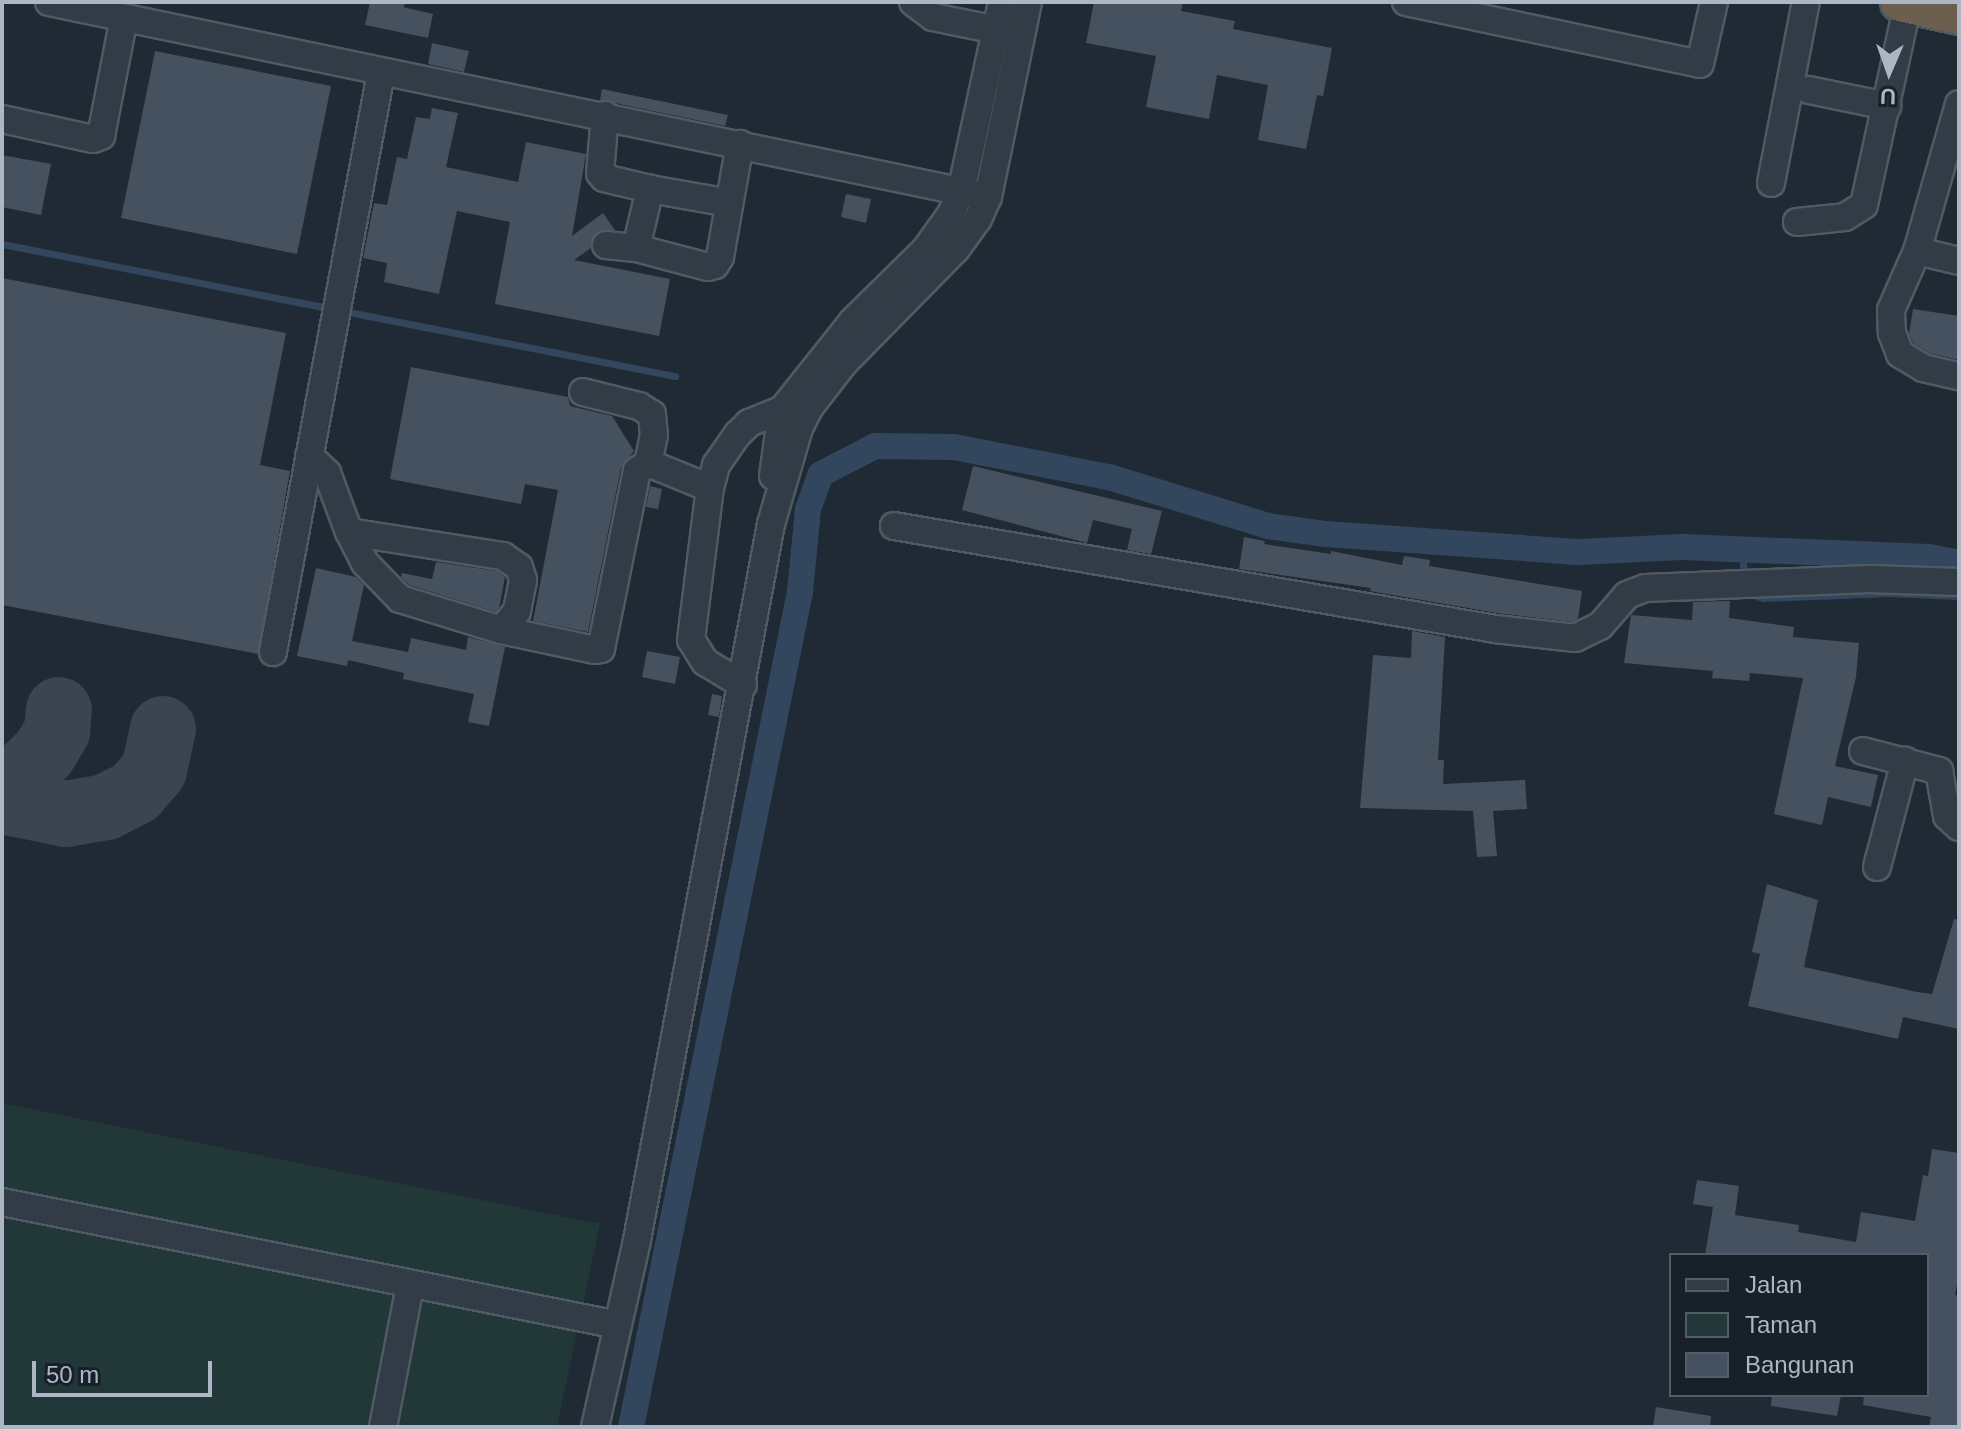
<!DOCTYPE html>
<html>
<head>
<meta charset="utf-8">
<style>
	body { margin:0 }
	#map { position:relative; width:1961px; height:1429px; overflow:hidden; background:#1f2a35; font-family:Arial,sans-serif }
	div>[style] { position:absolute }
	.green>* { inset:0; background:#223737 }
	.stream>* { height:7px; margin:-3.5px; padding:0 3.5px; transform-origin:3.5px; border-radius:3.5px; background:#32475d }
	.canal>* { height:26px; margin:-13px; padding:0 13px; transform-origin:13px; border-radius:13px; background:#32475d }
	.taxiway>* { height:66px; margin:-33px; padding:0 33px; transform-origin:33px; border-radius:33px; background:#3a4551 }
	.building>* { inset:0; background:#45515f }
	.roads { filter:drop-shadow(2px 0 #505a64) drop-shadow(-2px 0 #505a64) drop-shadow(0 2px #505a64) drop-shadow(0 -2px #505a64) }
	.minor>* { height:26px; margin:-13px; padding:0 13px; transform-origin:13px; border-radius:13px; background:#323c46 }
	.highway>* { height:38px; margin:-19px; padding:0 19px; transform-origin:19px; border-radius:19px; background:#6c5f4f }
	span { translate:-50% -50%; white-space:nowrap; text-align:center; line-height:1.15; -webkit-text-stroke:6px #18212a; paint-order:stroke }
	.frame { position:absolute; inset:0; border:4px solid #acb7c3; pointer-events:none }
	.legend { position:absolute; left:1669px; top:1253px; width:260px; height:144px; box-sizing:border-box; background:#18212a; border:2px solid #535d67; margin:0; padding:10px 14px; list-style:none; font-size:24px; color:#acb7c3 }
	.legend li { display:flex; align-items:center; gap:16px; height:40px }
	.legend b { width:40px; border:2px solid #535d67 }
	.north { position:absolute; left:1849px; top:32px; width:80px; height:80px; -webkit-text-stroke:6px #18212a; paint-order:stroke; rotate:182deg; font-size:22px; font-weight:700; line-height:32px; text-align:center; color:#acb7c3 }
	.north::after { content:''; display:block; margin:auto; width:28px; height:36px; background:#acb7c3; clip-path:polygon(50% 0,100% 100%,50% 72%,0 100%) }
	.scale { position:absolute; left:32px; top:1361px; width:180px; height:36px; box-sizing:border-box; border:4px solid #acb7c3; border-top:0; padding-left:10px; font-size:24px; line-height:28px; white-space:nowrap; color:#acb7c3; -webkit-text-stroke:6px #18212a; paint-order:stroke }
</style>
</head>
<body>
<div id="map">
	<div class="green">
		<div style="clip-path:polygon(2px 1103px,600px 1224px,557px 1427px,2px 1427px)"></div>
	</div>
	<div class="stream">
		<div style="left:2px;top:244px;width:686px;rotate:11.1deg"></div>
		<div style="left:1742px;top:550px;width:27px;rotate:86deg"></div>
		<div style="left:1750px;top:594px;width:14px;rotate:17deg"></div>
		<div style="left:1763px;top:598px;width:126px;rotate:-2.3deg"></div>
		<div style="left:1889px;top:593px;width:70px;rotate:2.5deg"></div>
	</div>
	<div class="canal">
		<div style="left:631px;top:1427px;width:852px;rotate:-78.56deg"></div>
		<div style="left:800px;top:592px;width:83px;rotate:-84.5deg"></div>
		<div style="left:808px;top:509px;width:37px;rotate:-70deg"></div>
		<div style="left:821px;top:474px;width:61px;rotate:-27.4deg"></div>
		<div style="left:875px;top:446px;width:79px;rotate:0.7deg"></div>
		<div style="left:954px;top:447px;width:158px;rotate:11deg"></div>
		<div style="left:1109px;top:477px;width:166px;rotate:17.1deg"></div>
		<div style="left:1268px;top:526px;width:59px;rotate:7.9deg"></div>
		<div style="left:1326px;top:534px;width:254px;rotate:4.1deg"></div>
		<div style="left:1579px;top:552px;width:103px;rotate:-2.8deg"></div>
		<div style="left:1682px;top:547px;width:247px;rotate:2.3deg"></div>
		<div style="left:1929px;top:557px;width:31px;rotate:11deg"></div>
	</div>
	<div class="taxiway">
		<div style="left:2px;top:782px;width:19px;rotate:-18deg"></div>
		<div style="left:20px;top:776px;width:33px;rotate:-44deg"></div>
		<div style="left:44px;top:753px;width:26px;rotate:-59deg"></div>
		<div style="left:57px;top:731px;width:21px;rotate:-85deg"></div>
		<div style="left:2px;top:801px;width:65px;rotate:11.5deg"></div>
		<div style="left:66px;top:814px;width:41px;rotate:-9.9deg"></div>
		<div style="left:106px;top:807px;width:33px;rotate:-27deg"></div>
		<div style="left:135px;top:792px;width:29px;rotate:-49deg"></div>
		<div style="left:154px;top:770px;width:42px;rotate:-77.6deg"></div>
	</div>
	<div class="building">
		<div style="clip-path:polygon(370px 2px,407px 2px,403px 7px,433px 14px,428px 38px,365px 25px)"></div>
		<div style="clip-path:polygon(1094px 2px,1183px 2px,1181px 11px,1235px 21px,1233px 29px,1332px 48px,1323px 96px,1317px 95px,1306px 149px,1258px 140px,1268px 85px,1217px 75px,1209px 119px,1146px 107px,1156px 56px,1086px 43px)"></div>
		<div style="clip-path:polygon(432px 43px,469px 51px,464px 72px,428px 64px)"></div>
		<div style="clip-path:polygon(155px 51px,331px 86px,297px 254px,121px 218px)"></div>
		<div style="clip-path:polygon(602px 89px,728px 115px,725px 126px,600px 100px)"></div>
		<div style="clip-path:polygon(432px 108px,458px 113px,446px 167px,518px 182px,526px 142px,586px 154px,572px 236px,603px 213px,615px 230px,599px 231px,593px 236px,591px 248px,574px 260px,670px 279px,659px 336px,495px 304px,510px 222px,457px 211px,439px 294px,384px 282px,387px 263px,363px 258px,374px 203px,387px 205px,397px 157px,407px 159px,416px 117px,430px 119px)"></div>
		<div style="clip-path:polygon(2px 155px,51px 164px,41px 215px,2px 207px)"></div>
		<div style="clip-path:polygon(846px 194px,871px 199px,866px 223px,841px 217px)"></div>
		<div style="clip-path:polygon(2px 278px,286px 333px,260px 465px,290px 471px,258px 654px,2px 605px)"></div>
		<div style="clip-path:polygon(1913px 309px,1959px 316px,1959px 360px,1929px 353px,1913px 343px,1909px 334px)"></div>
		<div style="clip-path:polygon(411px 367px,568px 397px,570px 406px,612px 416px,634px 451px,621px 468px,588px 632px,533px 621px,558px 490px,525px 484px,521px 504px,390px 479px)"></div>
		<div style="clip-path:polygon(973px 466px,1162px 511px,1151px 554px,1127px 550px,1132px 529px,1093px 520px,1087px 543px,962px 510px)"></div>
		<div style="clip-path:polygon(650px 486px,662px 489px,658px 509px,646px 507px)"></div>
		<div style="clip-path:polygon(1244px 537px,1265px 541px,1264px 544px,1331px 554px,1331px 551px,1402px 565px,1404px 556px,1430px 560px,1429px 566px,1582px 591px,1578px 619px,1572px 622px,1497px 613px,1370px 591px,1371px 588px,1239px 569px)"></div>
		<div style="clip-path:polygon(436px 562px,497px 571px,505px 577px,499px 608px,496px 612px,409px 585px,401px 577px,402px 573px,432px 579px)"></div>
		<div style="clip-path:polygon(316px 568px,356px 577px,364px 585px,352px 641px,408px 652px,411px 638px,466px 650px,468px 637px,505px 647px,489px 726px,468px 722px,474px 694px,403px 679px,404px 673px,348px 660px,347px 666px,297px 656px)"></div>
		<div style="clip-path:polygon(1730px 601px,1729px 618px,1794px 627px,1793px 637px,1859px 643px,1856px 677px,1835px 766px,1878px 775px,1871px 807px,1828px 797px,1822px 825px,1774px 814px,1803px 678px,1750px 673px,1749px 681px,1712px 678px,1713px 671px,1624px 663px,1631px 615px,1692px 620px,1693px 602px)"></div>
		<div style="clip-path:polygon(1412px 631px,1445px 637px,1438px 760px,1444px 760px,1443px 784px,1525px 780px,1527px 809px,1493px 811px,1497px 856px,1477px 857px,1473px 811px,1360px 808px,1373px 655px,1411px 658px)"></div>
		<div style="clip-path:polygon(647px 651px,680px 657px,675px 684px,642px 677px)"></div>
		<div style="clip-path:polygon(712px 694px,722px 696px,719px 717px,708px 715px)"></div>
		<div style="clip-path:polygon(1767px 884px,1818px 900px,1804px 967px,1917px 992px,1932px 994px,1954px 919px,1959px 920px,1959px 1029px,1903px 1017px,1898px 1039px,1748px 1006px,1760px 954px,1752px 952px)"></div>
		<div style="clip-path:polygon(1932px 1149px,1959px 1153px,1959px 1273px,1955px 1295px,1959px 1296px,1959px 1427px,1929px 1427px,1931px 1417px,1863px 1405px,1864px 1395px,1927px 1395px,1927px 1255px,1705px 1255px,1713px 1207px,1693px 1204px,1697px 1180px,1739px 1186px,1735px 1215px,1799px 1225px,1798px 1232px,1856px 1242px,1861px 1212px,1915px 1221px,1923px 1175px,1928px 1176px)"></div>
		<div style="clip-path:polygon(1772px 1395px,1841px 1395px,1837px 1416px,1771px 1406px)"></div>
		<div style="clip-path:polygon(1656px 1407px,1711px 1416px,1710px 1427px,1653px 1427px)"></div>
	</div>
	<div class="roads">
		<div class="minor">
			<div style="left:49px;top:2px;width:959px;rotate:11.73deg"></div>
			<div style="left:913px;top:2px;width:25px;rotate:37deg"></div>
			<div style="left:933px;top:17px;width:80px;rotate:11.6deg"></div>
			<div style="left:1406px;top:2px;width:300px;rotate:11.9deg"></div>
			<div style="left:1700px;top:64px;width:64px;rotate:-77.3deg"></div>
			<div style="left:1809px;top:90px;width:80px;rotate:11.6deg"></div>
			<div style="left:1959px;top:104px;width:153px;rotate:105.9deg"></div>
			<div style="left:1917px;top:251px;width:64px;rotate:113.8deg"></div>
			<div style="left:1891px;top:310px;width:23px;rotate:88deg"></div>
			<div style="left:1892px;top:333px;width:22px;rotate:69deg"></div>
			<div style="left:1900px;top:354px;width:27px;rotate:31deg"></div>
			<div style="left:1923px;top:368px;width:37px;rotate:13deg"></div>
			<div style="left:605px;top:115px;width:58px;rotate:94.9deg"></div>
			<div style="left:600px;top:173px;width:6px;rotate:51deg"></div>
			<div style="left:604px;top:178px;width:47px;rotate:13.4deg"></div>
			<div style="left:2px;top:119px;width:93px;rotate:12.4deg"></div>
			<div style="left:93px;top:139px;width:9px;rotate:-21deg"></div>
			<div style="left:101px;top:136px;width:120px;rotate:-79deg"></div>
			<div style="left:1771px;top:183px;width:184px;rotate:-79.1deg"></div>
			<div style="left:1797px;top:222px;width:48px;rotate:-5.9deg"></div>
			<div style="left:1845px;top:217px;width:22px;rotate:-32deg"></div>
			<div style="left:1864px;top:205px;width:207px;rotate:-77.7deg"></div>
			<div style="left:606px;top:245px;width:30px;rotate:6deg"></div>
			<div style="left:636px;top:248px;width:74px;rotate:14.8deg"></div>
			<div style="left:708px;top:267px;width:7px;rotate:-16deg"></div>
			<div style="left:715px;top:265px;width:9px;rotate:-58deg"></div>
			<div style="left:720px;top:257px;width:115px;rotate:-80deg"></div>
			<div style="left:636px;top:248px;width:61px;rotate:-76.7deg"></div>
			<div style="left:650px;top:189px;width:80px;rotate:10deg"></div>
			<div style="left:1917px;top:251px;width:43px;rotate:13.4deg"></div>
			<div style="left:583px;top:392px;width:58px;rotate:14deg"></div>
			<div style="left:639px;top:406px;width:15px;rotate:32deg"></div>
			<div style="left:652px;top:414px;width:21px;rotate:85deg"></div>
			<div style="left:654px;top:435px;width:29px;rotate:102deg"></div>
			<div style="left:309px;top:456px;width:25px;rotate:43deg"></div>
			<div style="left:327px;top:473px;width:63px;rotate:69.6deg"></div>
			<div style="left:349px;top:532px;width:156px;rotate:8.9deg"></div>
			<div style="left:503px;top:556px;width:19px;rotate:35deg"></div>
			<div style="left:519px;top:567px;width:14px;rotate:73deg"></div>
			<div style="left:523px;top:580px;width:32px;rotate:101deg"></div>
			<div style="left:517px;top:611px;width:25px;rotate:130deg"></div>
			<div style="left:501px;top:630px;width:106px;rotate:-162.9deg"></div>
			<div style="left:400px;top:599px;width:50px;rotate:-134.2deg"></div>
			<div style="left:365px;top:563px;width:35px;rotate:-117deg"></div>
			<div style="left:773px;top:476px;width:67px;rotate:-82.2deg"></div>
			<div style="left:782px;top:410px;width:114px;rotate:-51.4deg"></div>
			<div style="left:853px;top:321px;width:103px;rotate:-44.6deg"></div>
			<div style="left:926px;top:249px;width:43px;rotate:-54.5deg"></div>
			<div style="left:951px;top:214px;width:24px;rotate:-66deg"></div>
			<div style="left:961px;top:192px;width:194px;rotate:-77.8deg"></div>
			<div style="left:894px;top:526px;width:610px;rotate:9.72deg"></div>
			<div style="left:1495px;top:629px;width:81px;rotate:6.4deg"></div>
			<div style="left:1575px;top:638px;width:28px;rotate:-26deg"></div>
			<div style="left:1600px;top:626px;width:41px;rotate:-48.9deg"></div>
			<div style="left:1627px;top:595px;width:19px;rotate:-21deg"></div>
			<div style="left:1645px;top:588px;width:224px;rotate:-2.3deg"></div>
			<div style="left:1869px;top:579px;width:90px;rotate:1.9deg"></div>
			<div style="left:501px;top:630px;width:96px;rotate:12deg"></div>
			<div style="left:595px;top:650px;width:6px;rotate:-9deg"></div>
			<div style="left:601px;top:649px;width:182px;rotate:-78.6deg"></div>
			<div style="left:637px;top:471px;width:14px;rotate:-36deg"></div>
			<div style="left:648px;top:463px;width:67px;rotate:22deg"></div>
			<div style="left:273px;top:652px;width:589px;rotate:-79.43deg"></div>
			<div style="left:743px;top:685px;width:44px;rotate:-148.8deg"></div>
			<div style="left:705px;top:662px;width:26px;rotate:-122deg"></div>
			<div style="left:691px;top:640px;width:153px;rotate:-82.9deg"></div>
			<div style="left:710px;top:488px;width:24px;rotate:-75deg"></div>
			<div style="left:716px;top:465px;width:38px;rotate:-55deg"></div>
			<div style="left:738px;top:434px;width:16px;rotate:-45deg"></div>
			<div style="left:749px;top:423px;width:35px;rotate:-22deg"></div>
			<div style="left:1863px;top:751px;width:79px;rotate:14.7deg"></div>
			<div style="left:1939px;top:771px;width:46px;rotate:79.9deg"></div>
			<div style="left:1947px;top:816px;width:16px;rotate:43deg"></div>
			<div style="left:1877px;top:867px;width:110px;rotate:-75.2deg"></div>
			<div style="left:2px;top:1202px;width:628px;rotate:11.29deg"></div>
			<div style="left:383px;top:1427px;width:145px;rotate:-79.2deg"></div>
			<div style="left:595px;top:1427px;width:192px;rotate:-77.3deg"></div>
			<div style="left:637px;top:1240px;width:728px;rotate:-79.4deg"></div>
			<div style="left:771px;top:524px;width:100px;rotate:-73.7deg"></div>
			<div style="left:799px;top:428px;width:22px;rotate:-63deg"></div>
			<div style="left:809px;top:408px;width:56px;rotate:-52.3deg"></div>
			<div style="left:843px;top:364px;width:161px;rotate:-45.5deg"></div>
			<div style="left:956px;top:249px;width:37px;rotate:-54deg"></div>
			<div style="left:978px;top:219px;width:24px;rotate:-66deg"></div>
			<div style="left:988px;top:197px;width:199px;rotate:-78.4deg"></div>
		</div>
		<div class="highway">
			<div style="left:1900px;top:2px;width:60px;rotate:12.4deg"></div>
		</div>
	</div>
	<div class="frame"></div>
	<ul class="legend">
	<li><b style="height:10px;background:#323c46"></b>Jalan</li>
	<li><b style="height:22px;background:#223737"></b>Taman</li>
	<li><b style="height:22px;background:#45515f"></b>Bangunan</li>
	</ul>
	<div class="north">U</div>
	<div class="scale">50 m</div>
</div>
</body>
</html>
